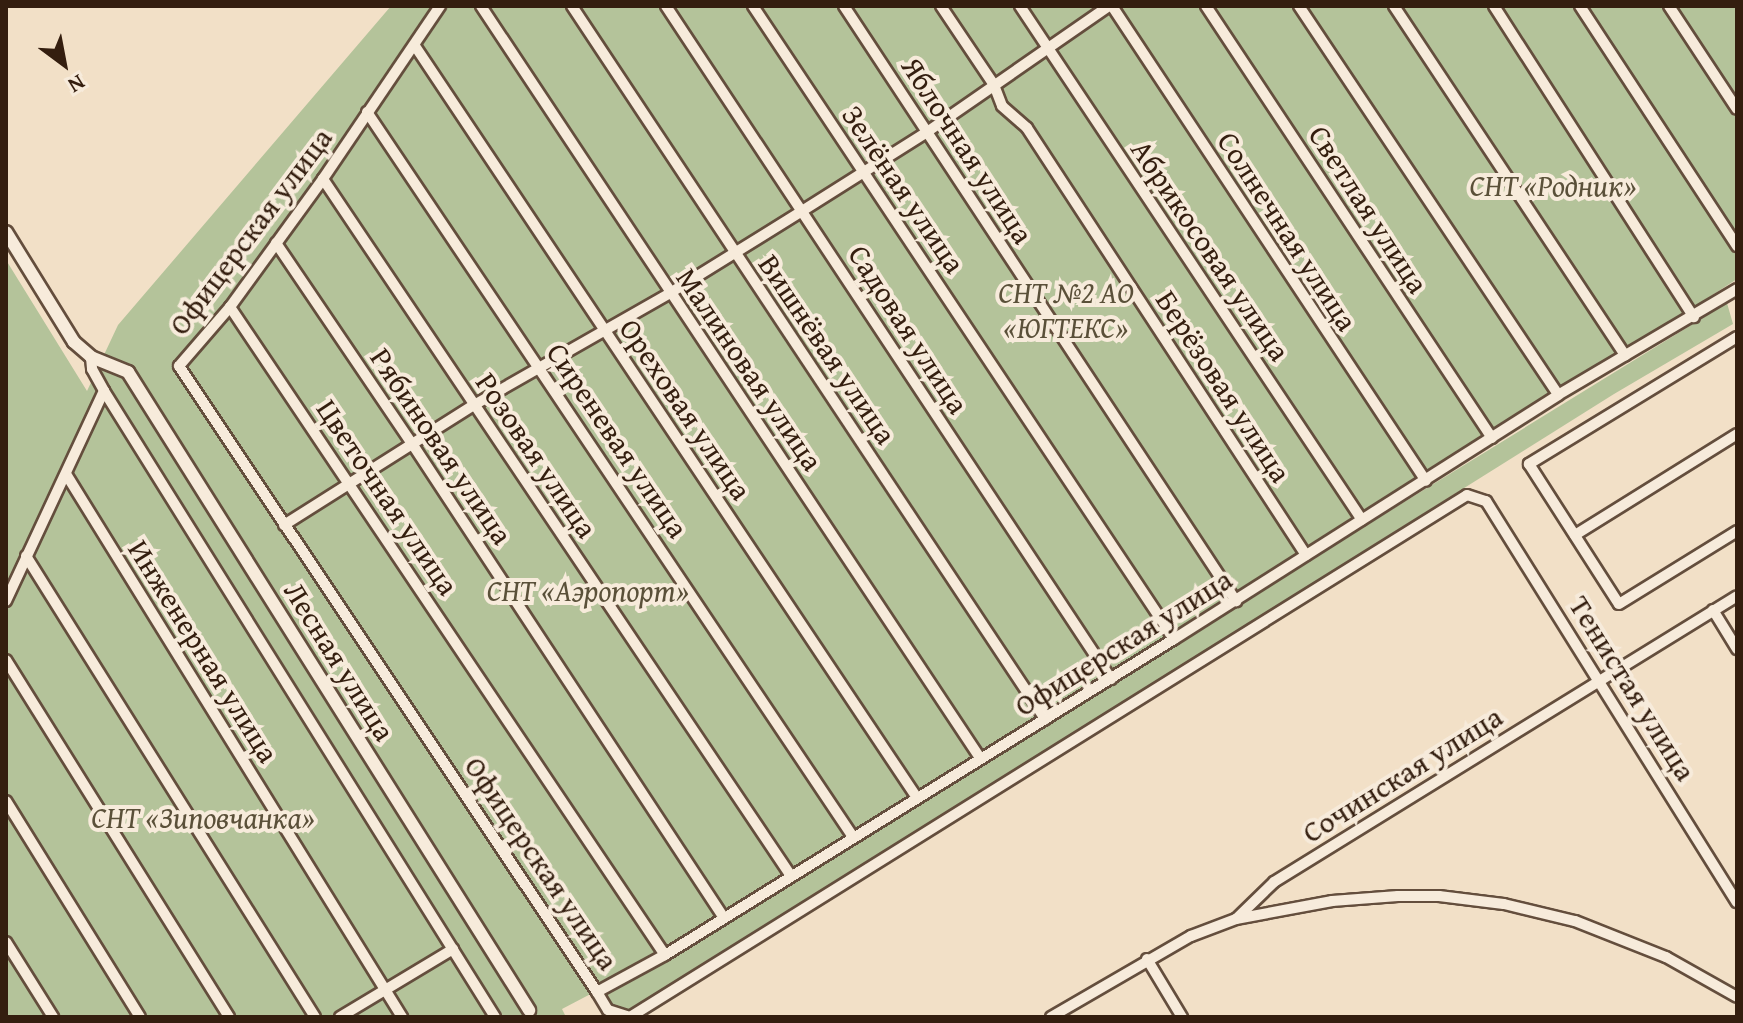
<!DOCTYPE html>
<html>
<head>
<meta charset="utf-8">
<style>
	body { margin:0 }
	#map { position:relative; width:1743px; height:1023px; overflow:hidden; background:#f2e0c7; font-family:"Gentium Book Plus",serif }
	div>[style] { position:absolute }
	.green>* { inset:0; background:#b4c39a }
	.roads { filter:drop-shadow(2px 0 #644e3d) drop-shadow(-2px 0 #644e3d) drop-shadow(0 2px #644e3d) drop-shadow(0 -2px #644e3d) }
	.minor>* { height:10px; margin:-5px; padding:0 5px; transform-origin:5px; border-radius:5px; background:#f7ebdb }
	.tertiary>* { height:12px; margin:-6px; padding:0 6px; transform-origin:6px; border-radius:6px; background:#f7ebdb }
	span { translate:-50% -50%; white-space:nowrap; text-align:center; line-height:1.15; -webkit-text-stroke:8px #f7ebdb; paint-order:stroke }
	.street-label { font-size:30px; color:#341e0f }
	.park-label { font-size:30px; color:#5a5039; font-style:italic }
	.frame { position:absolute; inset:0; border:8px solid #341e0f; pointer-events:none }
	.north { position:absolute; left:24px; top:24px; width:80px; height:80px; -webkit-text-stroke:6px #f7ebdb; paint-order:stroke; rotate:148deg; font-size:22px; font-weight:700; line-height:32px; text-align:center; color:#341e0f }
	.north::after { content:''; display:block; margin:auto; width:28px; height:36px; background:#341e0f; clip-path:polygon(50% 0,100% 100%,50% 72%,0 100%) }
</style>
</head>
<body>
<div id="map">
	<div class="green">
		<div style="clip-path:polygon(391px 6px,1737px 6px,1737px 279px,1492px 438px,988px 746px,665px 955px,562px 1009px,566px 1017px,6px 1017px,6px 260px,87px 391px,118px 325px)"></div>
		<div style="clip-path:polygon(1727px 303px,1733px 324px,1614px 394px,621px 1017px,601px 997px)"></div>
	</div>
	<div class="roads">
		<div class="minor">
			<div style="left:440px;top:6px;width:209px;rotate:124.1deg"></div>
			<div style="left:323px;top:179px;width:158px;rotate:126deg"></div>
			<div style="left:230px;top:307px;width:78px;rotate:130.8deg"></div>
			<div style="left:179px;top:366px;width:753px;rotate:56.27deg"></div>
			<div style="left:597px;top:992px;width:77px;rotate:-28.6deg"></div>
			<div style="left:665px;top:955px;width:599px;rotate:-31.83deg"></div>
			<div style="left:1174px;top:639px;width:455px;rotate:-32.4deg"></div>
			<div style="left:1558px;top:395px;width:208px;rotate:-30.6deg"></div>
			<div style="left:481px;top:6px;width:902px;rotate:56.43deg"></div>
			<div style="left:572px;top:6px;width:856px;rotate:56.44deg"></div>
			<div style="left:666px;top:6px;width:807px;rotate:56.53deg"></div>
			<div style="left:753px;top:6px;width:760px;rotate:56.37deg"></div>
			<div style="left:844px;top:6px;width:713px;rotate:56.62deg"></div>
			<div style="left:941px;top:6px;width:95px;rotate:56.1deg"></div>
			<div style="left:994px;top:85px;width:22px;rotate:69deg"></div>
			<div style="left:1002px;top:106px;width:33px;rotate:41deg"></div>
			<div style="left:1027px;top:128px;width:510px;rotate:56.84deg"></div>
			<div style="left:1020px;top:6px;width:617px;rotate:56.36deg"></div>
			<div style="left:1112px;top:6px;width:569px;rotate:56.53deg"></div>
			<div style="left:1206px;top:6px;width:518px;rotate:56.49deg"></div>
			<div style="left:1299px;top:6px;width:467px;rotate:56.3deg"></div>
			<div style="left:1394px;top:6px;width:419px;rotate:56.5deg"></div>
			<div style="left:1494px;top:6px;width:370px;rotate:57.3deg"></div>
			<div style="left:1580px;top:6px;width:287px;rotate:56.8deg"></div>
			<div style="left:1669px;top:6px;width:123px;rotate:56.6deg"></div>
			<div style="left:415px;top:46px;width:904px;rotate:56.27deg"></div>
			<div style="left:367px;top:112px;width:873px;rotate:56.16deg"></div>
			<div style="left:323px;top:179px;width:840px;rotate:56.12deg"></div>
			<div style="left:276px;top:243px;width:244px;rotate:55.9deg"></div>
			<div style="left:413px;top:445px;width:566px;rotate:56.67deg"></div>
			<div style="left:230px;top:307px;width:780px;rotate:56.13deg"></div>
			<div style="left:1737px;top:337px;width:244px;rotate:148.6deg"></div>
			<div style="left:1529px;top:464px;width:166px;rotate:57.3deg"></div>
			<div style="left:1619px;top:604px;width:139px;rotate:-31.7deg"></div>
			<div style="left:91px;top:357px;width:12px;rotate:85deg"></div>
			<div style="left:92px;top:369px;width:25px;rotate:61deg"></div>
			<div style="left:104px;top:391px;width:738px;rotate:58.01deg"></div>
			<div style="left:66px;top:474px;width:639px;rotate:58.25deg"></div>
			<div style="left:284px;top:525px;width:225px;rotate:-32.3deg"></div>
			<div style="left:474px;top:405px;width:226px;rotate:-29.7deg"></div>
			<div style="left:670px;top:293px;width:155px;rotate:-31.8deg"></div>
			<div style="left:802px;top:211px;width:148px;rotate:-32.3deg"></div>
			<div style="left:927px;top:132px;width:221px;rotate:-34.7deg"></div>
			<div style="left:1575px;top:535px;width:191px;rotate:-31.9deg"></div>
			<div style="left:26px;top:556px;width:544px;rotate:57.92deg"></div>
			<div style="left:6px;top:601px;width:232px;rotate:-65deg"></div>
			<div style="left:1713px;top:610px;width:46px;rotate:58.4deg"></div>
			<div style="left:6px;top:660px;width:421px;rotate:58deg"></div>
			<div style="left:6px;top:801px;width:254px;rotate:58.2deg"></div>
			<div style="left:1236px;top:919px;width:53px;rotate:-44.2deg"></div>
			<div style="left:1274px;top:882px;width:544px;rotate:-31.7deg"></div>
			<div style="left:6px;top:942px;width:89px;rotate:57.9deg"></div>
			<div style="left:1147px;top:959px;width:68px;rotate:58.9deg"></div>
			<div style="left:597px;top:992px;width:21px;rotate:59deg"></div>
			<div style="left:608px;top:1010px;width:23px;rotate:18deg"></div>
			<div style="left:340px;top:1017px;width:132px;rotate:-31deg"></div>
			<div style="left:630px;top:1017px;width:986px;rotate:-31.95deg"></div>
			<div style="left:1467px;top:495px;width:20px;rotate:18deg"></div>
			<div style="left:1486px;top:501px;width:473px;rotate:58deg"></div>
			<div style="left:1051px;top:1017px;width:162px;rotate:-30.1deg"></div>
			<div style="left:1191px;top:936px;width:48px;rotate:-20.7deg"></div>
			<div style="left:1236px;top:919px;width:98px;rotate:-10.6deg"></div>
			<div style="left:1332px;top:901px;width:66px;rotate:-4.3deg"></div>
			<div style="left:1398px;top:896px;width:41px"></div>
			<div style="left:1439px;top:896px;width:65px;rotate:7deg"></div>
			<div style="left:1504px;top:904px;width:73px;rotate:13.5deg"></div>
			<div style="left:1575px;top:921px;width:98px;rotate:21.6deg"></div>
			<div style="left:1666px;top:957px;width:81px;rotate:29.4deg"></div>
		</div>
		<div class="tertiary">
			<div style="left:6px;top:232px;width:129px;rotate:58.3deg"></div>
			<div style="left:74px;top:342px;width:23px;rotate:41deg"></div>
			<div style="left:91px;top:357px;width:40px;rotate:22deg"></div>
			<div style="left:128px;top:372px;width:754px;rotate:57.85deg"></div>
		</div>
	</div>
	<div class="street-label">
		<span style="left:968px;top:150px;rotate:57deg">Яблочная улица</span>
		<span style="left:904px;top:189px;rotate:56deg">Зелёная улица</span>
		<span style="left:1369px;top:209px;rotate:57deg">Светлая улица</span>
		<span style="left:250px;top:231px;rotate:-53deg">Офицерская улица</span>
		<span style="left:1288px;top:231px;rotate:57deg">Солнечная улица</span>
		<span style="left:1211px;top:250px;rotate:56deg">Абрикосовая улица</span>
		<span style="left:909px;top:329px;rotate:57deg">Садовая улица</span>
		<span style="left:828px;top:349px;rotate:56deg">Вишнёвая улица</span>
		<span style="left:750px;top:369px;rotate:56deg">Малиновая улица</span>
		<span style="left:1224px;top:386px;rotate:57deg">Берёзовая улица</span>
		<span style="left:686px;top:409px;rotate:56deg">Ореховая улица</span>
		<span style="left:618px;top:440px;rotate:56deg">Сиреневая улица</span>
		<span style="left:442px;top:446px;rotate:56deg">Рябиновая улица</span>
		<span style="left:537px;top:455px;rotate:56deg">Розовая улица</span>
		<span style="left:388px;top:497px;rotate:56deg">Цветочная улица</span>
		<span style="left:1123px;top:642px;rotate:-32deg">Офицерская улица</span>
		<span style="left:204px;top:651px;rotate:58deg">Инженерная улица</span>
		<span style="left:340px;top:661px;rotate:58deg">Лесная улица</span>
		<span style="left:1633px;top:688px;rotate:58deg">Тенистая улица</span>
		<span style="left:1402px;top:774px;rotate:-32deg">Сочинская улица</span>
		<span style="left:542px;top:863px;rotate:56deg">Офицерская улица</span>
	</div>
	<div class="park-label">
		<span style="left:1553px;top:185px">СНТ «Родник»</span>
		<span style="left:1066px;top:309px">СНТ №2 АО<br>«ЮГТЕКС»</span>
		<span style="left:588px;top:590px">СНТ «Аэропорт»</span>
		<span style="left:203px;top:817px">СНТ «Зиповчанка»</span>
	</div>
	<div class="frame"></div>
	<div class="north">N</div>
</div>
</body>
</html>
